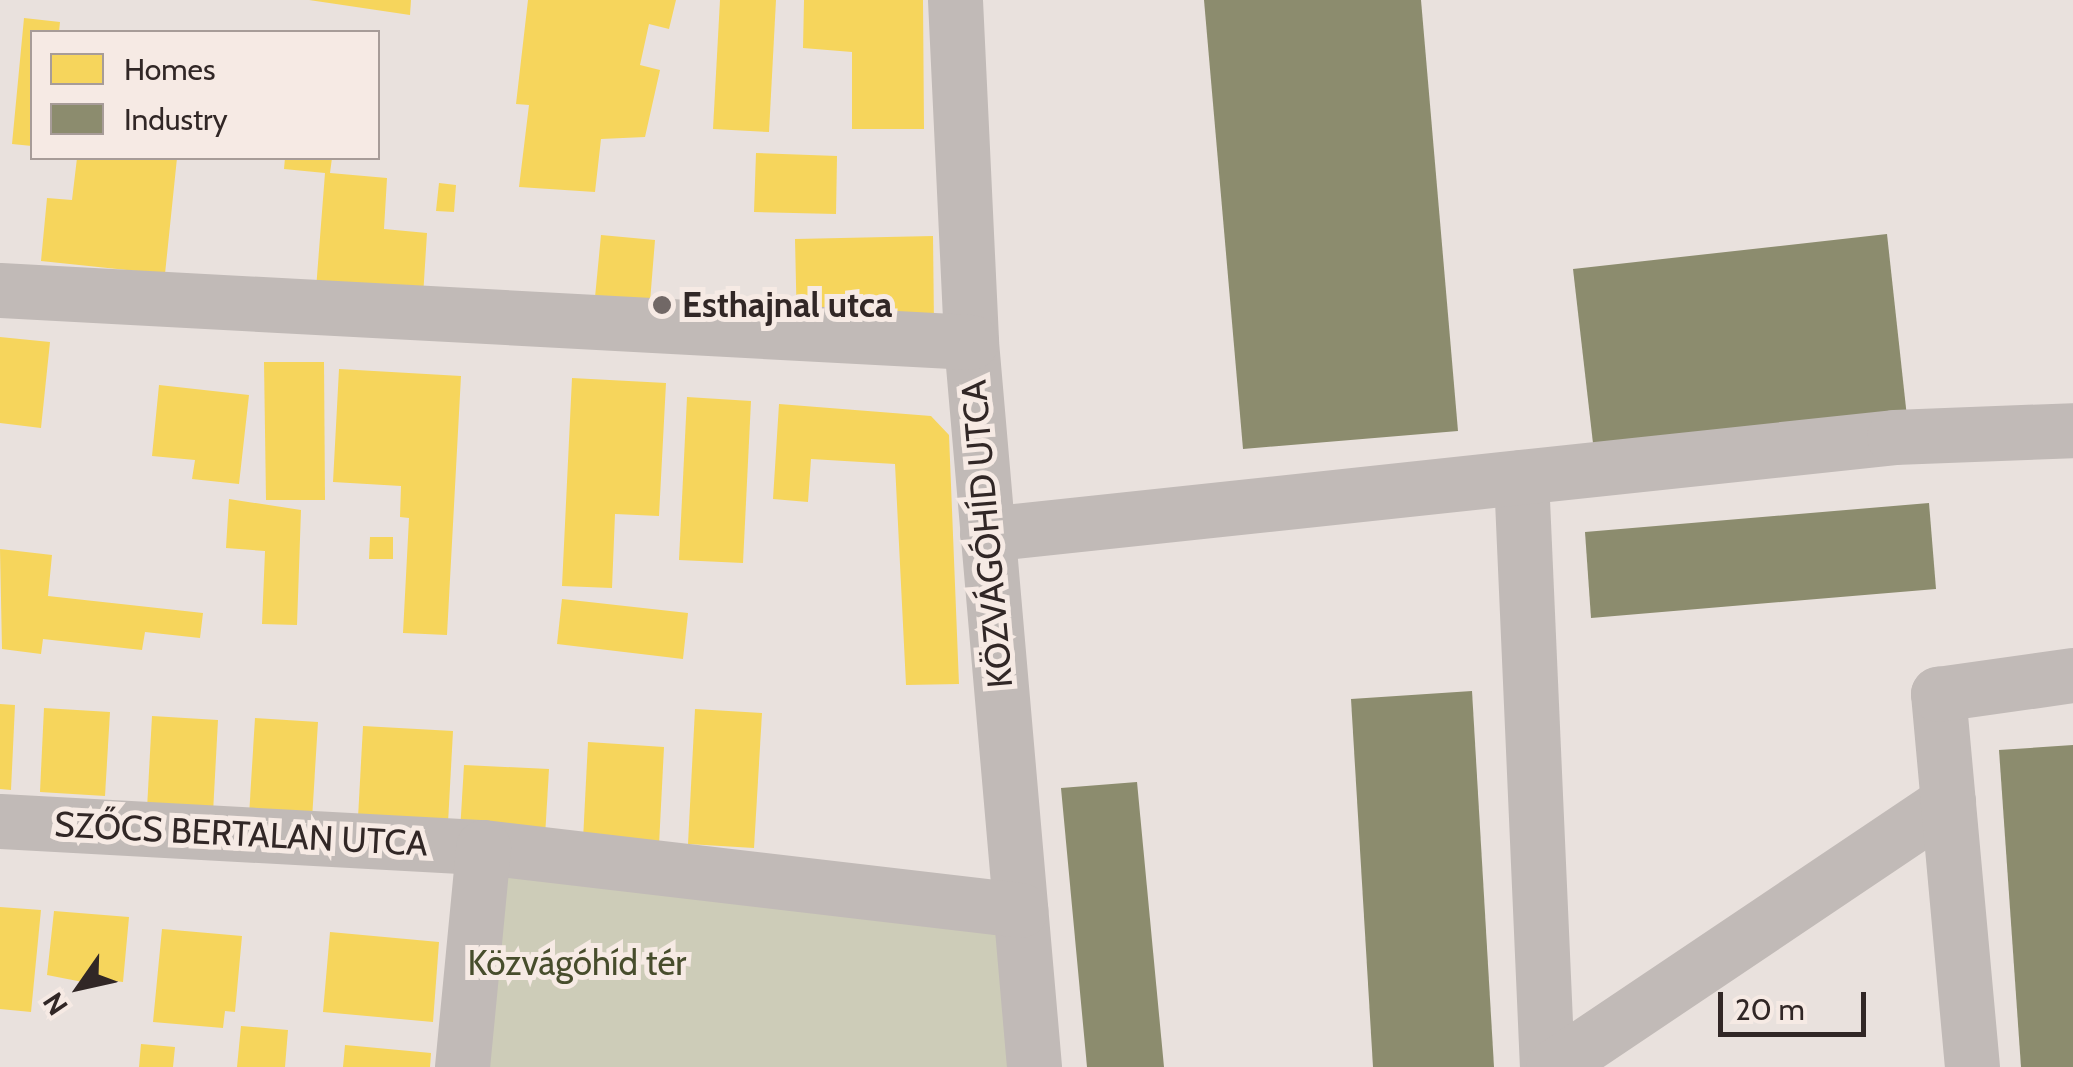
<!DOCTYPE html>
<html>
<head>
<meta charset="utf-8">
<style>
	body { margin:0 }
	#map { position:relative; width:2073px; height:1067px; overflow:hidden; background:#e9e1dd; font-family:Cabin,sans-serif }
	div>[style] { position:absolute }
	.green>* { inset:0; background:#cdccb8 }
	.homes>* { inset:0; background:#f6d55c }
	.industry>* { inset:0; background:#8c8c6e }
	.minor>* { height:55px; margin:-27.5px; padding:0 27.5px; transform-origin:27.5px; border-radius:27.5px; background:#c1bab7 }
	.dots>* { width:28px; height:28px; translate:-50% -50%; box-sizing:border-box; border:5px solid #f6eae4; border-radius:50% }
	span { translate:-50% -50%; white-space:nowrap; text-align:center; line-height:1.15; -webkit-text-stroke:10px #f6eae4; paint-order:stroke }
	.poi-label { font-size:35px; color:#312726; font-weight:700 }
	.left { translate:0 -50%; text-align:left }
	.street-label { font-size:35px; color:#312726 }
	.park-label { font-size:35px; color:#474d2c }
	.legend { position:absolute; left:30px; top:30px; width:350px; height:130px; box-sizing:border-box; background:#f6eae4; border:2px solid #a79c98; margin:0; padding:12px 18px; list-style:none; font-size:30px; color:#312726 }
	.legend li { display:flex; align-items:center; gap:20px; height:50px }
	.legend b { width:50px; border:2px solid #a79c98 }
	.north { position:absolute; left:30px; top:937px; width:100px; height:100px; -webkit-text-stroke:8px #f6eae4; paint-order:stroke; rotate:236deg; font-size:28px; font-weight:700; line-height:40px; text-align:center; color:#312726 }
	.north::after { content:''; display:block; margin:auto; width:35px; height:45px; background:#312726; clip-path:polygon(50% 0,100% 100%,50% 72%,0 100%) }
	.scale { position:absolute; left:1718px; top:992px; width:148px; height:45px; box-sizing:border-box; border:5px solid #312726; border-top:0; padding-left:12px; font-size:30px; line-height:35px; white-space:nowrap; color:#312726; -webkit-text-stroke:8px #f6eae4; paint-order:stroke }
</style>
</head>
<body>
<div id="map">
	<div class="green">
		<div style="clip-path:polygon(483px 847px,1020px 910px,1034px 1067px,462px 1067px)"></div>
	</div>
	<div class="homes">
		<div style="clip-path:polygon(309px 0,411px 0,410px 15px)"></div>
		<div style="clip-path:polygon(528px 0,676px 0,669px 29px,649px 24px,640px 65px,660px 70px,645px 137px,601px 139px,595px 192px,519px 187px,529px 105px,516px 104px)"></div>
		<div style="clip-path:polygon(720px 0,776px 0,769px 132px,713px 129px)"></div>
		<div style="clip-path:polygon(804px 0,923px 0,924px 129px,852px 129px,852px 52px,803px 48px)"></div>
		<div style="clip-path:polygon(24px 18px,60px 22px,59px 32px,32px 32px,32px 146px,12px 144px)"></div>
		<div style="clip-path:polygon(756px 153px,837px 156px,836px 214px,754px 212px)"></div>
		<div style="clip-path:polygon(77px 158px,177px 158px,165px 274px,41px 261px,47px 198px,72px 200px)"></div>
		<div style="clip-path:polygon(285px 158px,332px 158px,330px 173px,387px 178px,384px 229px,427px 233px,423px 297px,316px 289px,325px 173px,284px 169px)"></div>
		<div style="clip-path:polygon(439px 183px,456px 185px,454px 212px,436px 211px)"></div>
		<div style="clip-path:polygon(601px 235px,655px 240px,649px 314px,594px 308px)"></div>
		<div style="clip-path:polygon(933px 236px,934px 325px,797px 328px,795px 239px)"></div>
		<div style="clip-path:polygon(0 337px,50px 342px,41px 428px,0 423px)"></div>
		<div style="clip-path:polygon(264px 362px,324px 362px,325px 500px,266px 500px)"></div>
		<div style="clip-path:polygon(339px 369px,461px 376px,447px 635px,403px 633px,409px 518px,400px 517px,401px 486px,333px 482px)"></div>
		<div style="clip-path:polygon(572px 378px,666px 383px,659px 516px,615px 514px,612px 588px,562px 586px)"></div>
		<div style="clip-path:polygon(159px 385px,249px 395px,239px 484px,192px 479px,195px 460px,152px 456px)"></div>
		<div style="clip-path:polygon(687px 397px,751px 401px,743px 563px,679px 560px)"></div>
		<div style="clip-path:polygon(779px 404px,931px 416px,949px 435px,959px 684px,906px 685px,895px 464px,811px 459px,808px 502px,773px 499px)"></div>
		<div style="clip-path:polygon(229px 499px,301px 510px,297px 625px,262px 624px,265px 551px,226px 548px)"></div>
		<div style="clip-path:polygon(370px 537px,393px 537px,393px 559px,369px 559px)"></div>
		<div style="clip-path:polygon(0 549px,52px 555px,48px 596px,203px 613px,200px 638px,145px 632px,142px 650px,43px 639px,41px 654px,2px 649px)"></div>
		<div style="clip-path:polygon(562px 599px,688px 613px,683px 659px,557px 644px)"></div>
		<div style="clip-path:polygon(0 704px,15px 705px,11px 790px,0 789px)"></div>
		<div style="clip-path:polygon(44px 708px,110px 712px,105px 796px,40px 792px)"></div>
		<div style="clip-path:polygon(695px 709px,762px 713px,754px 848px,688px 844px)"></div>
		<div style="clip-path:polygon(152px 716px,218px 720px,213px 813px,147px 809px)"></div>
		<div style="clip-path:polygon(255px 718px,318px 722px,312px 819px,249px 816px)"></div>
		<div style="clip-path:polygon(363px 726px,453px 731px,448px 823px,358px 818px)"></div>
		<div style="clip-path:polygon(588px 742px,664px 747px,659px 845px,583px 840px)"></div>
		<div style="clip-path:polygon(464px 765px,549px 769px,545px 837px,460px 832px)"></div>
		<div style="clip-path:polygon(0 907px,41px 910px,31px 1012px,0 1009px)"></div>
		<div style="clip-path:polygon(54px 911px,129px 917px,123px 982px,98px 979px,98px 985px,47px 975px)"></div>
		<div style="clip-path:polygon(162px 929px,242px 936px,235px 1012px,225px 1011px,223px 1028px,153px 1022px)"></div>
		<div style="clip-path:polygon(330px 932px,439px 942px,433px 1022px,323px 1012px)"></div>
		<div style="clip-path:polygon(241px 1026px,288px 1030px,285px 1067px,237px 1067px)"></div>
		<div style="clip-path:polygon(141px 1044px,175px 1047px,173px 1067px,139px 1067px)"></div>
		<div style="clip-path:polygon(345px 1045px,431px 1053px,430px 1067px,343px 1067px)"></div>
	</div>
	<div class="industry">
		<div style="clip-path:polygon(1204px 0,1421px 0,1458px 431px,1243px 449px)"></div>
		<div style="clip-path:polygon(1887px 234px,1907px 417px,1594px 452px,1573px 269px)"></div>
		<div style="clip-path:polygon(1929px 503px,1936px 589px,1591px 618px,1585px 532px)"></div>
		<div style="clip-path:polygon(1472px 691px,1494px 1067px,1373px 1067px,1351px 699px)"></div>
		<div style="clip-path:polygon(2073px 745px,2073px 1067px,2021px 1067px,1999px 750px)"></div>
		<div style="clip-path:polygon(1137px 782px,1164px 1067px,1087px 1067px,1061px 788px)"></div>
	</div>
	<div class="minor">
		<div style="left:955px;top:0;width:342px;rotate:87.3deg"></div>
		<div style="left:971px;top:342px;width:728px;rotate:85.03deg"></div>
		<div style="left:0;top:290px;width:972px;rotate:3.07deg"></div>
		<div style="left:1521px;top:477px;width:591px;rotate:87.48deg"></div>
		<div style="left:987px;top:534px;width:912px;rotate:-6.1deg"></div>
		<div style="left:1894px;top:437px;width:179px;rotate:-2.2deg"></div>
		<div style="left:0;top:821px;width:484px;rotate:3.1deg"></div>
		<div style="left:483px;top:847px;width:541px;rotate:6.69deg"></div>
		<div style="left:462px;top:1067px;width:221px;rotate:-84.5deg"></div>
		<div style="left:1553px;top:1067px;width:476px;rotate:-33.9deg"></div>
		<div style="left:1972px;top:1067px;width:375px;rotate:-95.2deg"></div>
		<div style="left:1938px;top:694px;width:136px;rotate:-8deg"></div>
	</div>
	<div class="dots">
		<div style="left:662px;top:305px;background:#716866"></div>
	</div>
	<div class="poi-label">
		<span class="left" style="left:682px;top:305px">Esthajnal utca</span>
	</div>
	<div class="street-label">
		<span style="left:987px;top:534px;rotate:-95deg">KÖZVÁGÓHÍD UTCA</span>
		<span style="left:241px;top:834px;rotate:3deg">SZŐCS BERTALAN UTCA</span>
	</div>
	<div class="park-label">
		<span style="left:577px;top:963px">Közvágóhíd tér</span>
	</div>
	<ul class="legend">
	<li><b style="height:28px;background:#f6d55c"></b>Homes</li>
	<li><b style="height:28px;background:#8c8c6e"></b>Industry</li>
	</ul>
	<div class="north">N</div>
	<div class="scale">20 m</div>
</div>
</body>
</html>
